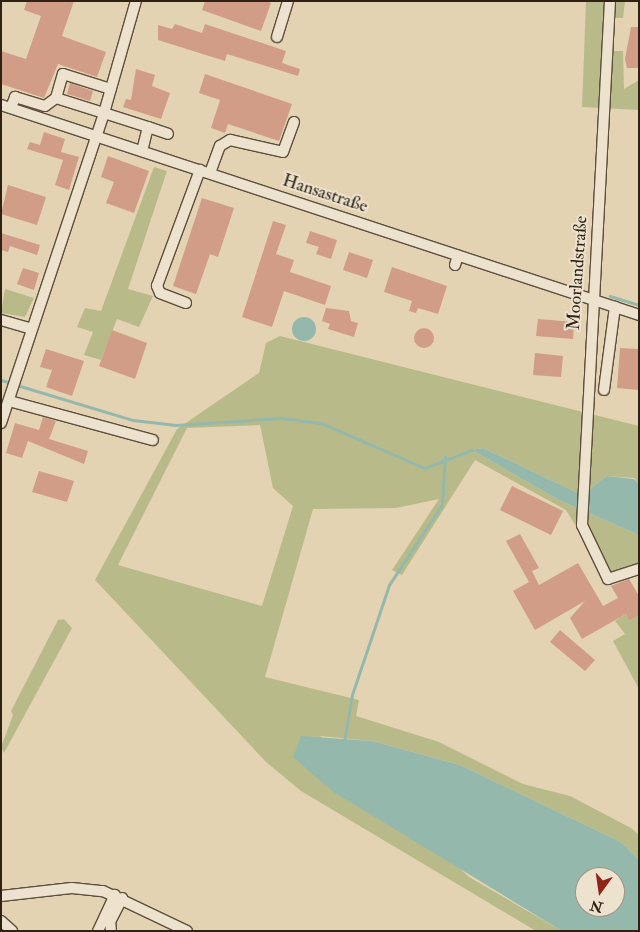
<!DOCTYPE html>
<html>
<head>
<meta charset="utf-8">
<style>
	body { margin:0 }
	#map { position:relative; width:640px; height:932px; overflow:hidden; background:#e3d3b3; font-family:"IM FELL Double Pica",serif }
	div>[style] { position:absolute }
	.green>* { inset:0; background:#b8bb89 }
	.water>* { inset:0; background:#95b8ac }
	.round { border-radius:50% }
	.stream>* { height:2.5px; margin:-1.25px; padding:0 1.25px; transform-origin:1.25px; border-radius:1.25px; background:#95b8ac }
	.building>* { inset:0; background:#d19d86 }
	.roads { filter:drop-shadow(1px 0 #5c4e3c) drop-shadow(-1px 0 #5c4e3c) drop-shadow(0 1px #5c4e3c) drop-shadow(0 -1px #5c4e3c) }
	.minor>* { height:10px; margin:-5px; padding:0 5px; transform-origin:5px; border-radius:5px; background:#ede2ce }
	span { translate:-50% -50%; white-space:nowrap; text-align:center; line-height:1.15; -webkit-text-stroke:4px #ede2ce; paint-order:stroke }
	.street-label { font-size:18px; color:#2f2214 }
	.frame { position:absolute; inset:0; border:2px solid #2f2214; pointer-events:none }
	.north { position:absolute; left:575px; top:867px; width:50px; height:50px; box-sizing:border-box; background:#ede2ce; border:1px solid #a19584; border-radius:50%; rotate:194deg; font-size:14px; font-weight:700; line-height:20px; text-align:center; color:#2f2214 }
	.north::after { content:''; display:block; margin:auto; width:18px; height:22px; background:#8f2418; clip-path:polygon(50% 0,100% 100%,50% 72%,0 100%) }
</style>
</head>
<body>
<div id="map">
	<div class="green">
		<div style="clip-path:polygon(586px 1px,625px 1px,623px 18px,608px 18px,607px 51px,623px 51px,624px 89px,639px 80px,639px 110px,582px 107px)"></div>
		<div style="clip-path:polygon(154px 167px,167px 171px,128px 289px,153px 296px,139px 327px,117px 319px,101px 360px,84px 355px,93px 332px,77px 327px,85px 308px,101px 311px)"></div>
		<div style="clip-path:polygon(5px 289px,34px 298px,25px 317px,1px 313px)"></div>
		<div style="clip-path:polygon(evenodd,280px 336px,639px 426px,639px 484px,634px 478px,607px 476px,582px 495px,483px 448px,472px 450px,559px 500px,639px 535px,639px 569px,608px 579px,566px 510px,475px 460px,402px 575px,392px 570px,439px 499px,396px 508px,313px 509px,265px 677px,359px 700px,356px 716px,439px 742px,523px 784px,570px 796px,631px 828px,639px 835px,639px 860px,621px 842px,460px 765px,372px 741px,320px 736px,469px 877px,562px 931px,536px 931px,301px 791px,266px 762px,95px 580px,177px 429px,259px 373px,266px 343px,280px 336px,260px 425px,273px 488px,293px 506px,262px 606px,118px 565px,187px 428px,260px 425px)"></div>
		<div style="clip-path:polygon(626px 614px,629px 621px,639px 615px,639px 689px,613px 641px,625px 634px,615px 621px)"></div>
		<div style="clip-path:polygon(64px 619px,72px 628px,4px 753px,1px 747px,13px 715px,11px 711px,58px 620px)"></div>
	</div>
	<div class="water">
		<div class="round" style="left:292px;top:317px;width:24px;height:24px"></div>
		<div style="clip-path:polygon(483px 448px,582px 495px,607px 476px,634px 479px,639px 484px,639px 535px,559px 500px,472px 450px)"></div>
		<div style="clip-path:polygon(evenodd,301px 736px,372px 741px,460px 765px,621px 842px,639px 860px,639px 931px,562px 931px,332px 791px,293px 757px,301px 736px,585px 877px,615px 877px,615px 907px,585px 907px,585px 877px)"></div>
	</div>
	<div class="stream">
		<div style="left:610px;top:296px;width:30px;rotate:17deg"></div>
		<div style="left:1px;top:380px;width:11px;rotate:15deg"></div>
		<div style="left:17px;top:385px;width:121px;rotate:16.8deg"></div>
		<div style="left:133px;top:420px;width:43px;rotate:6.6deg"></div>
		<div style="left:176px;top:425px;width:105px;rotate:-3.8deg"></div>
		<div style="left:281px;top:418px;width:40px;rotate:7.1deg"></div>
		<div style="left:321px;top:423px;width:113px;rotate:23.4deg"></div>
		<div style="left:425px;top:468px;width:50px;rotate:-21deg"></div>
		<div style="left:344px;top:742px;width:48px;rotate:-80.3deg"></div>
		<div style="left:352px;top:695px;width:116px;rotate:-71.4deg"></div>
		<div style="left:389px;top:585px;width:96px;rotate:-56.5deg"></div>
		<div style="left:442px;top:505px;width:48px;rotate:-86.4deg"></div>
	</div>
	<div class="building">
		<div style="clip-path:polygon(27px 1px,74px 1px,62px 36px,106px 52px,97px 77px,58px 64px,44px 98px,1px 84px,1px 51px,26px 59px,41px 16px,24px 10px)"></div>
		<div style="clip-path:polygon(205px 1px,266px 1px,271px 3px,261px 31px,202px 10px)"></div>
		<div style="clip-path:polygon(175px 24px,202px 33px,205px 24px,286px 51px,282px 63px,300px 69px,298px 76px,227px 54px,225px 61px,158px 40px,158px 25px,172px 29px)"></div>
		<div style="clip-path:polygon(631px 27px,639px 27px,639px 68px,627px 68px,625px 59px)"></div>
		<div style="clip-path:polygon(136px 69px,155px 75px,152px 86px,170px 93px,161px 119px,123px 107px,126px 99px,131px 100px)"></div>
		<div style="clip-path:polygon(205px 74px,292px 104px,279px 141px,228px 124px,225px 133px,211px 128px,220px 100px,199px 93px)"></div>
		<div style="clip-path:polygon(70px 83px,93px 91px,90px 101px,67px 94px)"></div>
		<div style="clip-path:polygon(44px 132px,65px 139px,61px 152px,79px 157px,69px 190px,55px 185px,63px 160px,27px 149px,30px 142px,40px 145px)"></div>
		<div style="clip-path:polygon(108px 156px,149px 171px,134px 213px,106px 203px,114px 182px,101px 177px)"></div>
		<div style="clip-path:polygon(8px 185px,46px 197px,37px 225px,1px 214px)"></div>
		<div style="clip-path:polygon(202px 198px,234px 208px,218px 257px,210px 254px,196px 294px,173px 286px)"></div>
		<div style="clip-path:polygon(273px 221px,286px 225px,276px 254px,294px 260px,290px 272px,331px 286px,325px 305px,284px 291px,272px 327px,242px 317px)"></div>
		<div style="clip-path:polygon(310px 231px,337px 240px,331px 259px,316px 254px,319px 247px,306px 243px)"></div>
		<div style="clip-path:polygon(1px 233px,40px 245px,37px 255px,10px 246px,8px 252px,1px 250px)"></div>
		<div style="clip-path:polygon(349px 252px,373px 260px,367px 278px,343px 270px)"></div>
		<div style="clip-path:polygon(392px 267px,447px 286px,438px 314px,418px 308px,416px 313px,409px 311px,412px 301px,384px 292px)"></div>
		<div style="clip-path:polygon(23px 268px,39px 273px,34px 290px,17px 284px)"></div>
		<div style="clip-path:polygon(326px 308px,349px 311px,351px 321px,358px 323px,354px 337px,328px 329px,330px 324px,322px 321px)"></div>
		<div style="clip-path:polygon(538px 319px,574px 322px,573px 339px,536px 336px)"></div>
		<div class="round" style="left:414px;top:328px;width:20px;height:20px"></div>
		<div style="clip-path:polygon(112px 330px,147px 343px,135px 379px,99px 366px)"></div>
		<div style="clip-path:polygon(620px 348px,639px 349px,639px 390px,617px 388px)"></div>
		<div style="clip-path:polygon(46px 349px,84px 361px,72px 396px,46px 387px,52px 370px,40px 367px)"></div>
		<div style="clip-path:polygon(535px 353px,563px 356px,561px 377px,533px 375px)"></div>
		<div style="clip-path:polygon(43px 417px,56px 421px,49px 439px,88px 451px,84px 464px,28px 441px,22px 458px,6px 453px,15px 423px,39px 430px)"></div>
		<div style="clip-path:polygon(39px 471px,74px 481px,67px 502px,32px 492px)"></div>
		<div style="clip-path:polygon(512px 486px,563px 511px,551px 535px,500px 510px)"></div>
		<div style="clip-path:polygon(520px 534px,539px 568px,532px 571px,539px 585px,578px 563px,603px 606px,618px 598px,611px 586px,629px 579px,639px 596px,639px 615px,629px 621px,626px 614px,582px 639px,570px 618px,585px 601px,535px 630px,513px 591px,529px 582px,506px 541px)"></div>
		<div style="clip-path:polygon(560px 630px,595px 660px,585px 671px,550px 642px)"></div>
	</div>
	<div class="roads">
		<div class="minor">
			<div style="left:610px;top:1px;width:525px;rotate:93.06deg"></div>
			<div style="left:582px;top:525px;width:60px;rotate:64.3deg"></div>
			<div style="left:608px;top:579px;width:33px;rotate:-18deg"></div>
			<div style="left:277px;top:37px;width:38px;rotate:-73deg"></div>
			<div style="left:56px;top:98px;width:25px;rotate:-74deg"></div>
			<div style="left:63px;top:74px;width:50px;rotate:17.4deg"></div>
			<div style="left:1px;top:105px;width:672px;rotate:18.22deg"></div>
			<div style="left:11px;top:108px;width:12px;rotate:-70deg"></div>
			<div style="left:15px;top:97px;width:31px;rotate:17deg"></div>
			<div style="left:45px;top:106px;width:14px;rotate:-36deg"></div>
			<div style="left:56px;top:98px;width:50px;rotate:17.4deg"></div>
			<div style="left:104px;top:113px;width:46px;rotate:17.7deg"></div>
			<div style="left:148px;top:127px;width:25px;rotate:104deg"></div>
			<div style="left:148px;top:127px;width:21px;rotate:19deg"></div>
			<div style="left:210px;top:173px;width:29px;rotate:-70deg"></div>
			<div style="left:220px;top:146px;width:12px;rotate:-31deg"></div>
			<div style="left:230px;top:140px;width:54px;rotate:12.8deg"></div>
			<div style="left:283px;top:152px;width:32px;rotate:-70deg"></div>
			<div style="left:455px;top:265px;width:10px;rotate:-73deg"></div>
			<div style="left:186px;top:303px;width:28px;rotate:-159deg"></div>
			<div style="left:160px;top:293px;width:8px;rotate:-113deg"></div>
			<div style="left:157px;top:286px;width:124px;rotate:-69.7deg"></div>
			<div style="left:1px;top:320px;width:32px;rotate:16deg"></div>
			<div style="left:604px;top:390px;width:84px;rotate:-82.5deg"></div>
			<div style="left:9px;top:401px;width:149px;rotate:15.2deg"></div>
			<div style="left:1px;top:423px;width:327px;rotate:-71.6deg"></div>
			<div style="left:104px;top:113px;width:116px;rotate:-74.1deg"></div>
			<div style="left:1px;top:896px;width:71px;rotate:-6.4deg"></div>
			<div style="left:72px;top:888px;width:31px;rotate:6deg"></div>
			<div style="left:103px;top:891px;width:93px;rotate:25.5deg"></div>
			<div style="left:1px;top:921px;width:15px;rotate:42deg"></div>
			<div style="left:98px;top:931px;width:40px;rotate:-65deg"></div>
			<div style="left:111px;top:931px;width:9px;rotate:-96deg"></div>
			<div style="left:110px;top:922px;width:27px;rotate:-63deg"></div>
		</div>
	</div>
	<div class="street-label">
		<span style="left:325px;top:194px;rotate:18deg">Hansastraße</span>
		<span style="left:578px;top:273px;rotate:-86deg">Moorlandstraße</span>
	</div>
	<div class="frame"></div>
	<div class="north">N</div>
</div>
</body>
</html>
